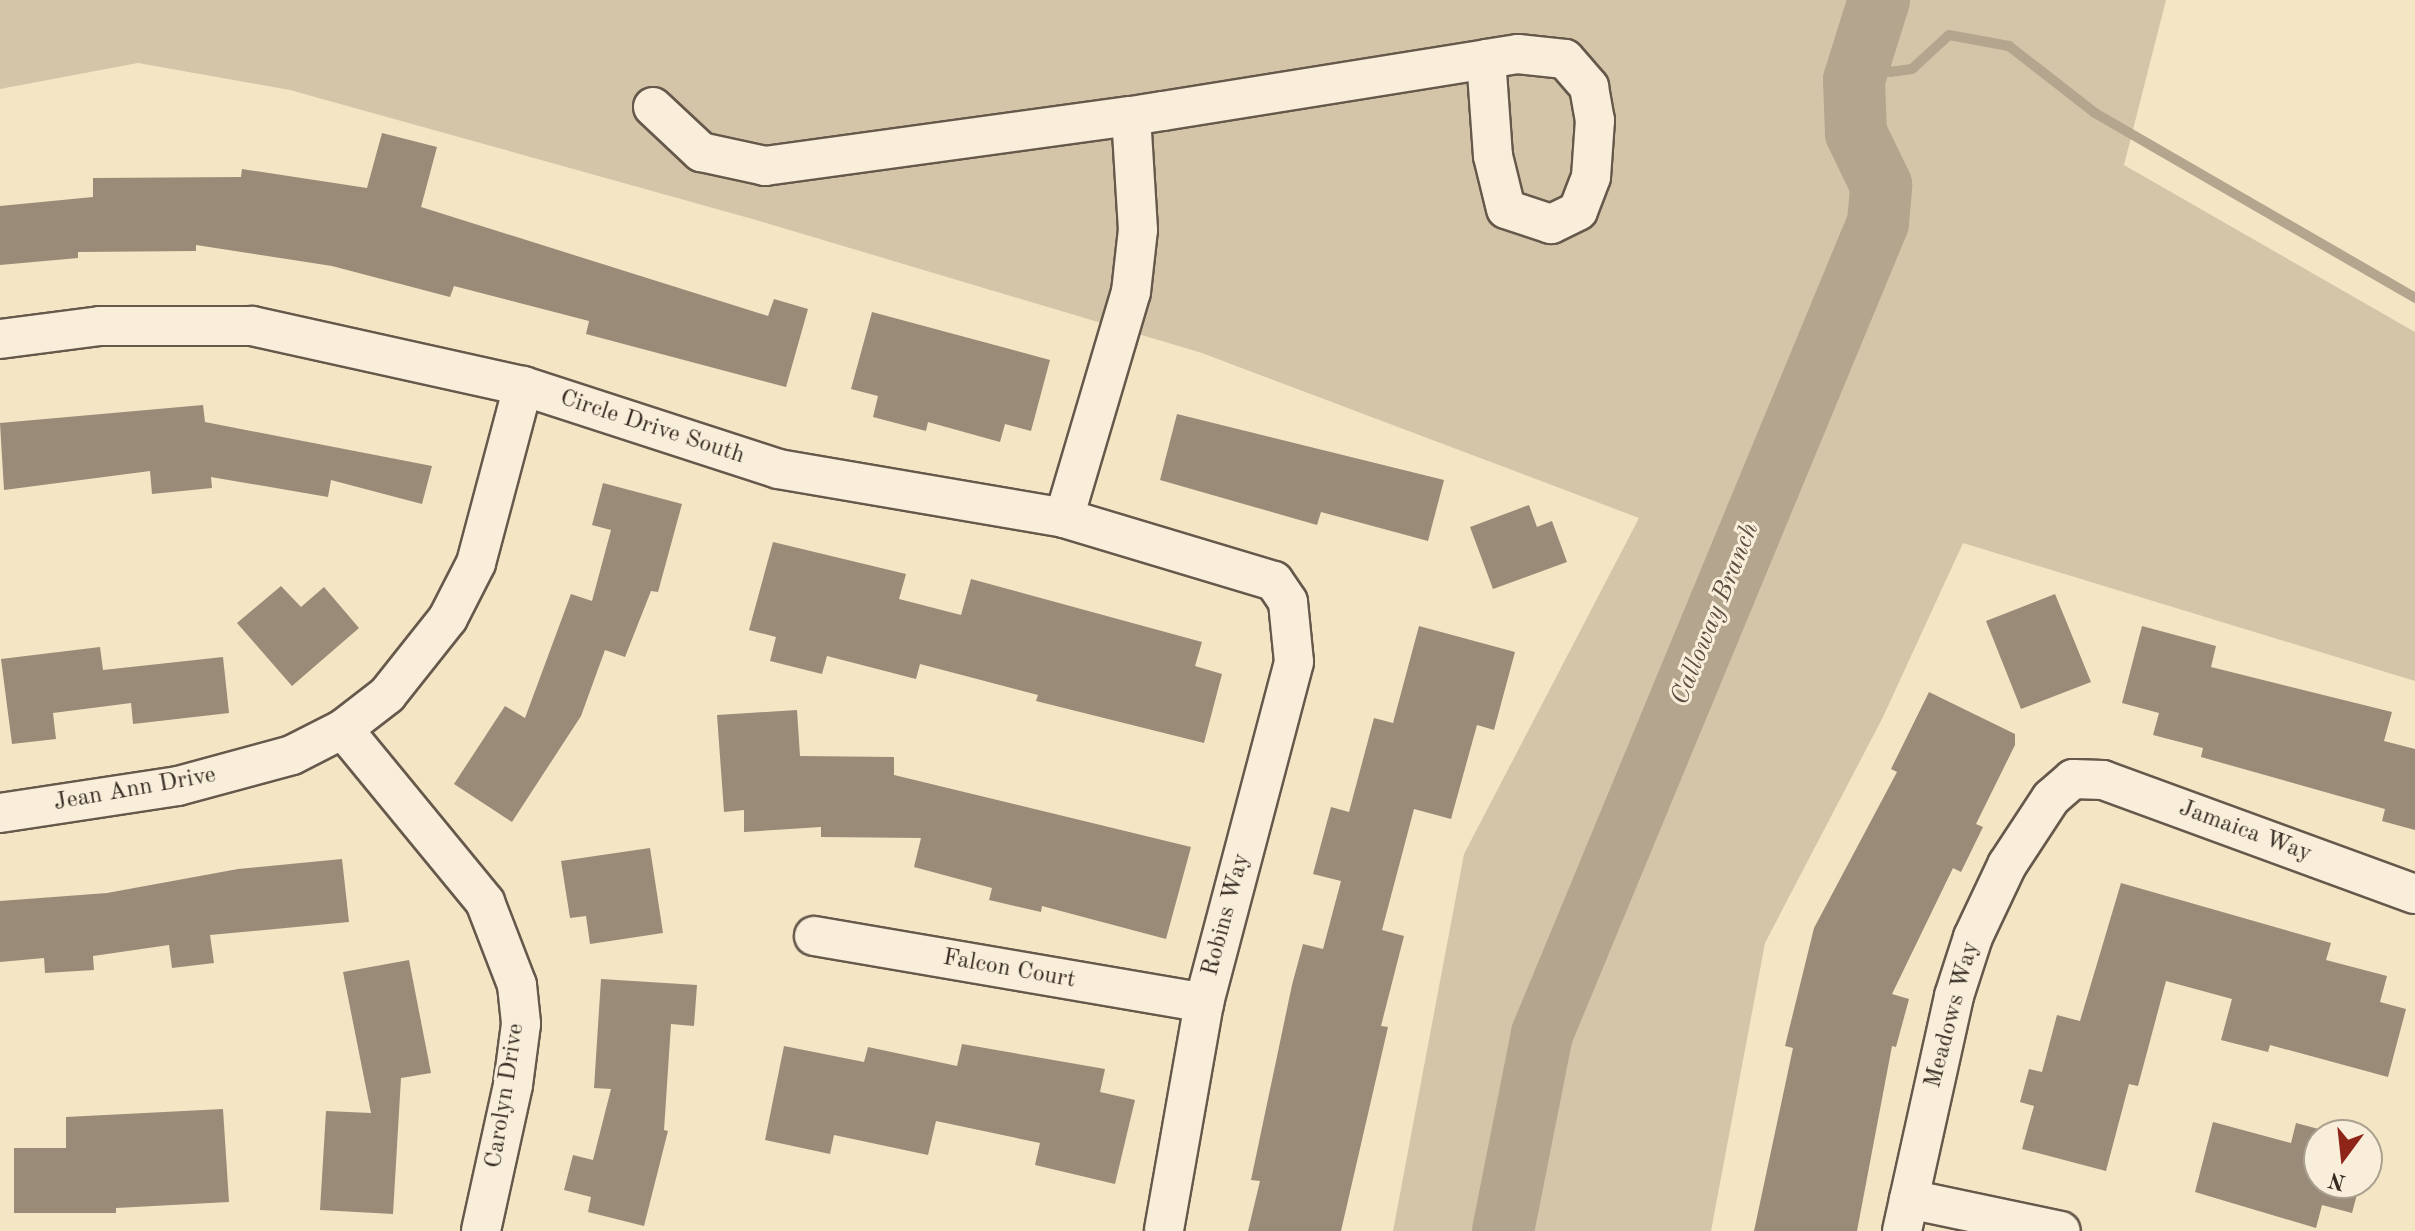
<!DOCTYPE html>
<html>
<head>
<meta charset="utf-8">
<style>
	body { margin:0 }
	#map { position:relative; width:2415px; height:1231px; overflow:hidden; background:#f4e5c5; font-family:"Old Standard TT",serif }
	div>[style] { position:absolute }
	.green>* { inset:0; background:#d4c5a9 }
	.stream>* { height:10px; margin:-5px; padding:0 5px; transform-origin:5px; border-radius:5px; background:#b3a58e }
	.river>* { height:62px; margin:-31px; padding:0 31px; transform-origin:31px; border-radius:31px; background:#b3a58e }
	.building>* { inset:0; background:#998b77 }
	.roads { filter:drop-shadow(2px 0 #66594c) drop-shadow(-2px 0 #66594c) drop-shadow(0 2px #66594c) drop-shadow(0 -2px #66594c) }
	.street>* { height:38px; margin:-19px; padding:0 19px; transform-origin:19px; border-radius:19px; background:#f8eed9 }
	span { translate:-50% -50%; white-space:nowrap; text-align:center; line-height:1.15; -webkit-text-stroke:6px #f8eed9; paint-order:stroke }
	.street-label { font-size:24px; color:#362a23 }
	.water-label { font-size:26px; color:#5c4f43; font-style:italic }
	.north { position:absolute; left:2303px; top:1119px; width:80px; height:80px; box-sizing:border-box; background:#f8eed9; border:2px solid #aaa090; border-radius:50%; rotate:195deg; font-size:22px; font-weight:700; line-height:32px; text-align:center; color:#362a23 }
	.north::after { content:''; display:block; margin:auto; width:28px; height:36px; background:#8f2418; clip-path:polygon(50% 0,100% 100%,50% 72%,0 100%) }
</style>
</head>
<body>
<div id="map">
	<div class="green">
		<div style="clip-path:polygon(0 0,2166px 0,2124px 165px,2415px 332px,2415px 681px,1963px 543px,1883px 717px,1765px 943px,1711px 1231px,1393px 1231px,1464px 854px,1639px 518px,1202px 353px,756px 220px,290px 90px,138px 63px,0 89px)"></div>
	</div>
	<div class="stream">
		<div style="left:1864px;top:49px;width:35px;rotate:41deg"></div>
		<div style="left:1890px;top:72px;width:22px;rotate:-8deg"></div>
		<div style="left:1912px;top:69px;width:50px;rotate:-42.6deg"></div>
		<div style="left:1949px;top:35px;width:61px;rotate:10.4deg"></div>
		<div style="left:2009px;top:46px;width:109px;rotate:37.9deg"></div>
		<div style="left:2095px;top:113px;width:370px;rotate:30deg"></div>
	</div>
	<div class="river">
		<div style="left:1503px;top:1231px;width:201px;rotate:-78.8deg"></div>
		<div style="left:1542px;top:1034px;width:878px;rotate:-67.5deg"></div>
		<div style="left:1878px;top:223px;width:38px;rotate:-85deg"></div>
		<div style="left:1881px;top:185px;width:58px;rotate:-115.7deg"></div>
		<div style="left:1856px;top:133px;width:53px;rotate:-92.2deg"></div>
		<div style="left:1854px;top:80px;width:84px;rotate:-72.6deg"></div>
	</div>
	<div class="building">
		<div style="clip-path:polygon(382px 133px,437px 147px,421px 207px,768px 316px,774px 299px,808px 309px,786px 387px,586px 334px,589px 321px,454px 286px,450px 297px,332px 266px,196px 245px,196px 251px,78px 252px,78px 258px,0 265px,0 206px,93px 197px,93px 178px,241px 177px,242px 169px,367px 188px)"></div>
		<div style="clip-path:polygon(872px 312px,1050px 360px,1031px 431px,1005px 424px,1000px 442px,928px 422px,926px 431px,873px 417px,878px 396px,851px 389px)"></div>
		<div style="clip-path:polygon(203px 405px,205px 422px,432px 466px,422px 504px,331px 480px,328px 497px,211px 477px,212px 488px,152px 494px,150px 471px,4px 490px,0 423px)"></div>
		<div style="clip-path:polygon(1177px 414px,1444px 480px,1428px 541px,1321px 512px,1317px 525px,1160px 480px)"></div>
		<div style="clip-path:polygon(603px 483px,682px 504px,658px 592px,651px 591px,625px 657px,605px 650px,581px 716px,512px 822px,454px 784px,505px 706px,525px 718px,571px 594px,592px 601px,611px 530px,592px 525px)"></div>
		<div style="clip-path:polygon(1529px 505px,1537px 527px,1552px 521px,1567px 562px,1493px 589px,1470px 527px)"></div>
		<div style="clip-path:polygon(773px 542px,906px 574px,899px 599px,961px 615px,971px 579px,1202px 642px,1195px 666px,1222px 674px,1204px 743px,1036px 701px,1038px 695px,920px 664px,916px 679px,827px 656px,822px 674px,770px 661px,776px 637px,749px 630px)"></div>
		<div style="clip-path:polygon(281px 586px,301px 607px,324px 587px,359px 628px,292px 686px,237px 623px)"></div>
		<div style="clip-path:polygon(2055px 594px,2091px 682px,2021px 709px,1986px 621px)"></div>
		<div style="clip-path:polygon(1419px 626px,1515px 652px,1494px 730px,1477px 725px,1451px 819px,1414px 809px,1382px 930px,1404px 936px,1381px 1026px,1388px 1027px,1341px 1231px,1248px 1231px,1260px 1181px,1251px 1180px,1292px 985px,1303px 944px,1323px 949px,1341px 881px,1313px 874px,1331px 807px,1349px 812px,1374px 718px,1393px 723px)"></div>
		<div style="clip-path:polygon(2142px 626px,2216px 646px,2211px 667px,2392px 712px,2384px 741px,2415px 749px,2415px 830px,2382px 821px,2385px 809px,2201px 757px,2203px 748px,2153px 735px,2159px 713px,2122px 703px)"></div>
		<div style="clip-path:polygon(100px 647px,103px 670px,223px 657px,229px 713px,133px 724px,131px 703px,53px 713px,56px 739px,12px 744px,1px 659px)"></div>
		<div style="clip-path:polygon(1929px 692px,2015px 734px,2015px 745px,1976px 824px,1983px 827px,1961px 872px,1953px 868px,1892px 994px,1909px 999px,1896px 1047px,1892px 1046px,1857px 1231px,1754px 1231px,1793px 1048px,1785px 1046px,1814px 928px,1897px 772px,1891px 769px)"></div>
		<div style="clip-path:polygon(797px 710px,800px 756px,894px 757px,894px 775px,1191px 847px,1166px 939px,1042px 906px,1041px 912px,989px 900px,992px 888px,914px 867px,921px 838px,821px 837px,821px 827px,744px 832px,744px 810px,724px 812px,717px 715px)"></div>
		<div style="clip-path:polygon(650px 848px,663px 933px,590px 944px,586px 916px,570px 918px,561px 861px)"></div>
		<div style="clip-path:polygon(342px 859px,349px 922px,210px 935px,214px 963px,172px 968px,169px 945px,93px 956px,94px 970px,45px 973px,44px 958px,0 962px,0 901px,107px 893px,238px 869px)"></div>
		<div style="clip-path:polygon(2121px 883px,2331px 943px,2326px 960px,2387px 976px,2380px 1002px,2406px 1009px,2388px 1077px,2270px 1045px,2268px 1052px,2221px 1040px,2232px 999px,2166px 981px,2138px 1086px,2129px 1084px,2106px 1171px,2022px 1149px,2034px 1106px,2020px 1102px,2029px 1069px,2042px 1072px,2057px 1015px,2080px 1021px)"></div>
		<div style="clip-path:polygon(409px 960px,431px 1073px,401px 1078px,393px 1214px,320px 1210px,326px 1111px,371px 1113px,343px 972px)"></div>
		<div style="clip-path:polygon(601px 979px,697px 985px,694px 1026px,671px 1024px,664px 1130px,668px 1131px,644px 1226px,588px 1212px,591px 1197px,564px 1190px,573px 1155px,593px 1160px,611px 1089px,594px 1088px)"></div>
		<div style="clip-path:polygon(962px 1044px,1105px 1069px,1100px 1092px,1135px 1100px,1115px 1184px,1035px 1165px,1040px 1143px,936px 1121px,928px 1155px,834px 1135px,830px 1154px,765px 1140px,784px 1046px,864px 1062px,868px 1047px,957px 1066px)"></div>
		<div style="clip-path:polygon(223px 1109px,229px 1202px,116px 1208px,116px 1213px,14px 1213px,14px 1148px,66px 1148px,66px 1117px)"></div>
		<div style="clip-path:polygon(2213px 1122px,2291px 1143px,2296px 1123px,2341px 1135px,2319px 1135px,2319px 1183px,2360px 1183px,2352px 1213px,2322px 1205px,2316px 1228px,2195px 1192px)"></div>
	</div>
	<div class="roads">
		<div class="street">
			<div style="left:653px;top:107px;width:66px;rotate:43.2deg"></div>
			<div style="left:701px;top:152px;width:66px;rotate:12.3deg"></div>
			<div style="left:765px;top:166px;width:369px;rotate:-7.8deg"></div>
			<div style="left:1131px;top:116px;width:32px;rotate:-9deg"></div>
			<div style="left:1163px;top:111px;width:327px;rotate:-9.1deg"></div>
			<div style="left:1486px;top:59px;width:32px;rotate:-9deg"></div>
			<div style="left:1518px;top:54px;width:47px;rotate:6.1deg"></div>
			<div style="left:1565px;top:59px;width:37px;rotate:49deg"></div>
			<div style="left:1589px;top:87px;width:34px;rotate:80deg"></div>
			<div style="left:1595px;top:120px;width:57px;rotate:94deg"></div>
			<div style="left:1591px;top:177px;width:36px;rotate:111deg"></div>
			<div style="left:1578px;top:211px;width:30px;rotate:154deg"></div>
			<div style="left:1551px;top:224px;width:47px;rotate:-161.6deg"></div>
			<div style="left:1506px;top:209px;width:55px;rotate:-103.8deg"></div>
			<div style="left:1493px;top:156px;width:97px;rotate:-94.1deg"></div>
			<div style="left:0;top:339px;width:101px;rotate:-7.4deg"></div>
			<div style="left:100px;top:326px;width:152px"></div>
			<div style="left:252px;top:326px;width:278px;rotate:12.5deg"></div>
			<div style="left:523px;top:386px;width:268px;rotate:18deg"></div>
			<div style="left:778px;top:469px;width:290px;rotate:9.7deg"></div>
			<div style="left:1064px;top:518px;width:219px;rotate:16.7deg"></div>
			<div style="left:1274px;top:581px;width:25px;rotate:56deg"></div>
			<div style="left:1288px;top:602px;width:60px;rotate:84.3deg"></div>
			<div style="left:1294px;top:662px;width:353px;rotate:104.8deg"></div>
			<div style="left:1204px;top:1003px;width:231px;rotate:100deg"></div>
			<div style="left:1064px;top:518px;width:236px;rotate:-73.5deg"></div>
			<div style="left:1131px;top:292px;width:62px;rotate:-83.6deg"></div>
			<div style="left:1138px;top:230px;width:114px;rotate:-93.5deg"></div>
			<div style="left:343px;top:729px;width:224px;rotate:50.6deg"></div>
			<div style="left:485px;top:902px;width:89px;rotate:68.9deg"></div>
			<div style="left:517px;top:985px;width:39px;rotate:84deg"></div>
			<div style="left:521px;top:1024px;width:62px;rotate:97.5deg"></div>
			<div style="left:513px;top:1085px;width:149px;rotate:102.4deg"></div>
			<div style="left:0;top:813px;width:180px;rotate:-8.6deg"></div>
			<div style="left:178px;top:786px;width:118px;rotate:-15.2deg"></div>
			<div style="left:292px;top:755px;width:57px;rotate:-27deg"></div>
			<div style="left:343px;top:729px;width:56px;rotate:-37.7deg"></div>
			<div style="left:387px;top:695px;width:98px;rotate:-51.6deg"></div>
			<div style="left:448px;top:618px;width:62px;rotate:-63deg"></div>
			<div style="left:476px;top:563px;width:183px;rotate:-75.1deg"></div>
			<div style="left:814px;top:936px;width:396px;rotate:9.7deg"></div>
			<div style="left:1909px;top:1199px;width:155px;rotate:11.9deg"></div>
			<div style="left:1902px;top:1231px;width:241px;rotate:-77.5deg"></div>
			<div style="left:1954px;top:996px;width:62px;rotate:-72.1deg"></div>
			<div style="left:1973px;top:937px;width:80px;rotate:-64.7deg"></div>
			<div style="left:2007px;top:865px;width:80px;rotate:-56.7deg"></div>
			<div style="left:2051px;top:798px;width:29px;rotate:-41deg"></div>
			<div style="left:2073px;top:779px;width:30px;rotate:2deg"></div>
			<div style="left:2103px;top:780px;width:332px;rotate:20.1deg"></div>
		</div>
	</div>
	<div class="street-label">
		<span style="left:652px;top:428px;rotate:18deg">Circle Drive South</span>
		<span style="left:135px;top:790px;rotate:-10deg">Jean Ann Drive</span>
		<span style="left:2245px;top:832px;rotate:20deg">Jamaica Way</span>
		<span style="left:1227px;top:915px;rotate:-75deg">Robins Way</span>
		<span style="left:1009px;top:970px;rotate:10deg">Falcon Court</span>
		<span style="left:1953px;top:1015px;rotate:-75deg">Meadows Way</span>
		<span style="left:506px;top:1096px;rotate:-81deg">Carolyn Drive</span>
	</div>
	<div class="water-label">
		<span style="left:1716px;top:614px;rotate:-68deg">Calloway Branch</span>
	</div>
	<div class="north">N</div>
</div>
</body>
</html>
